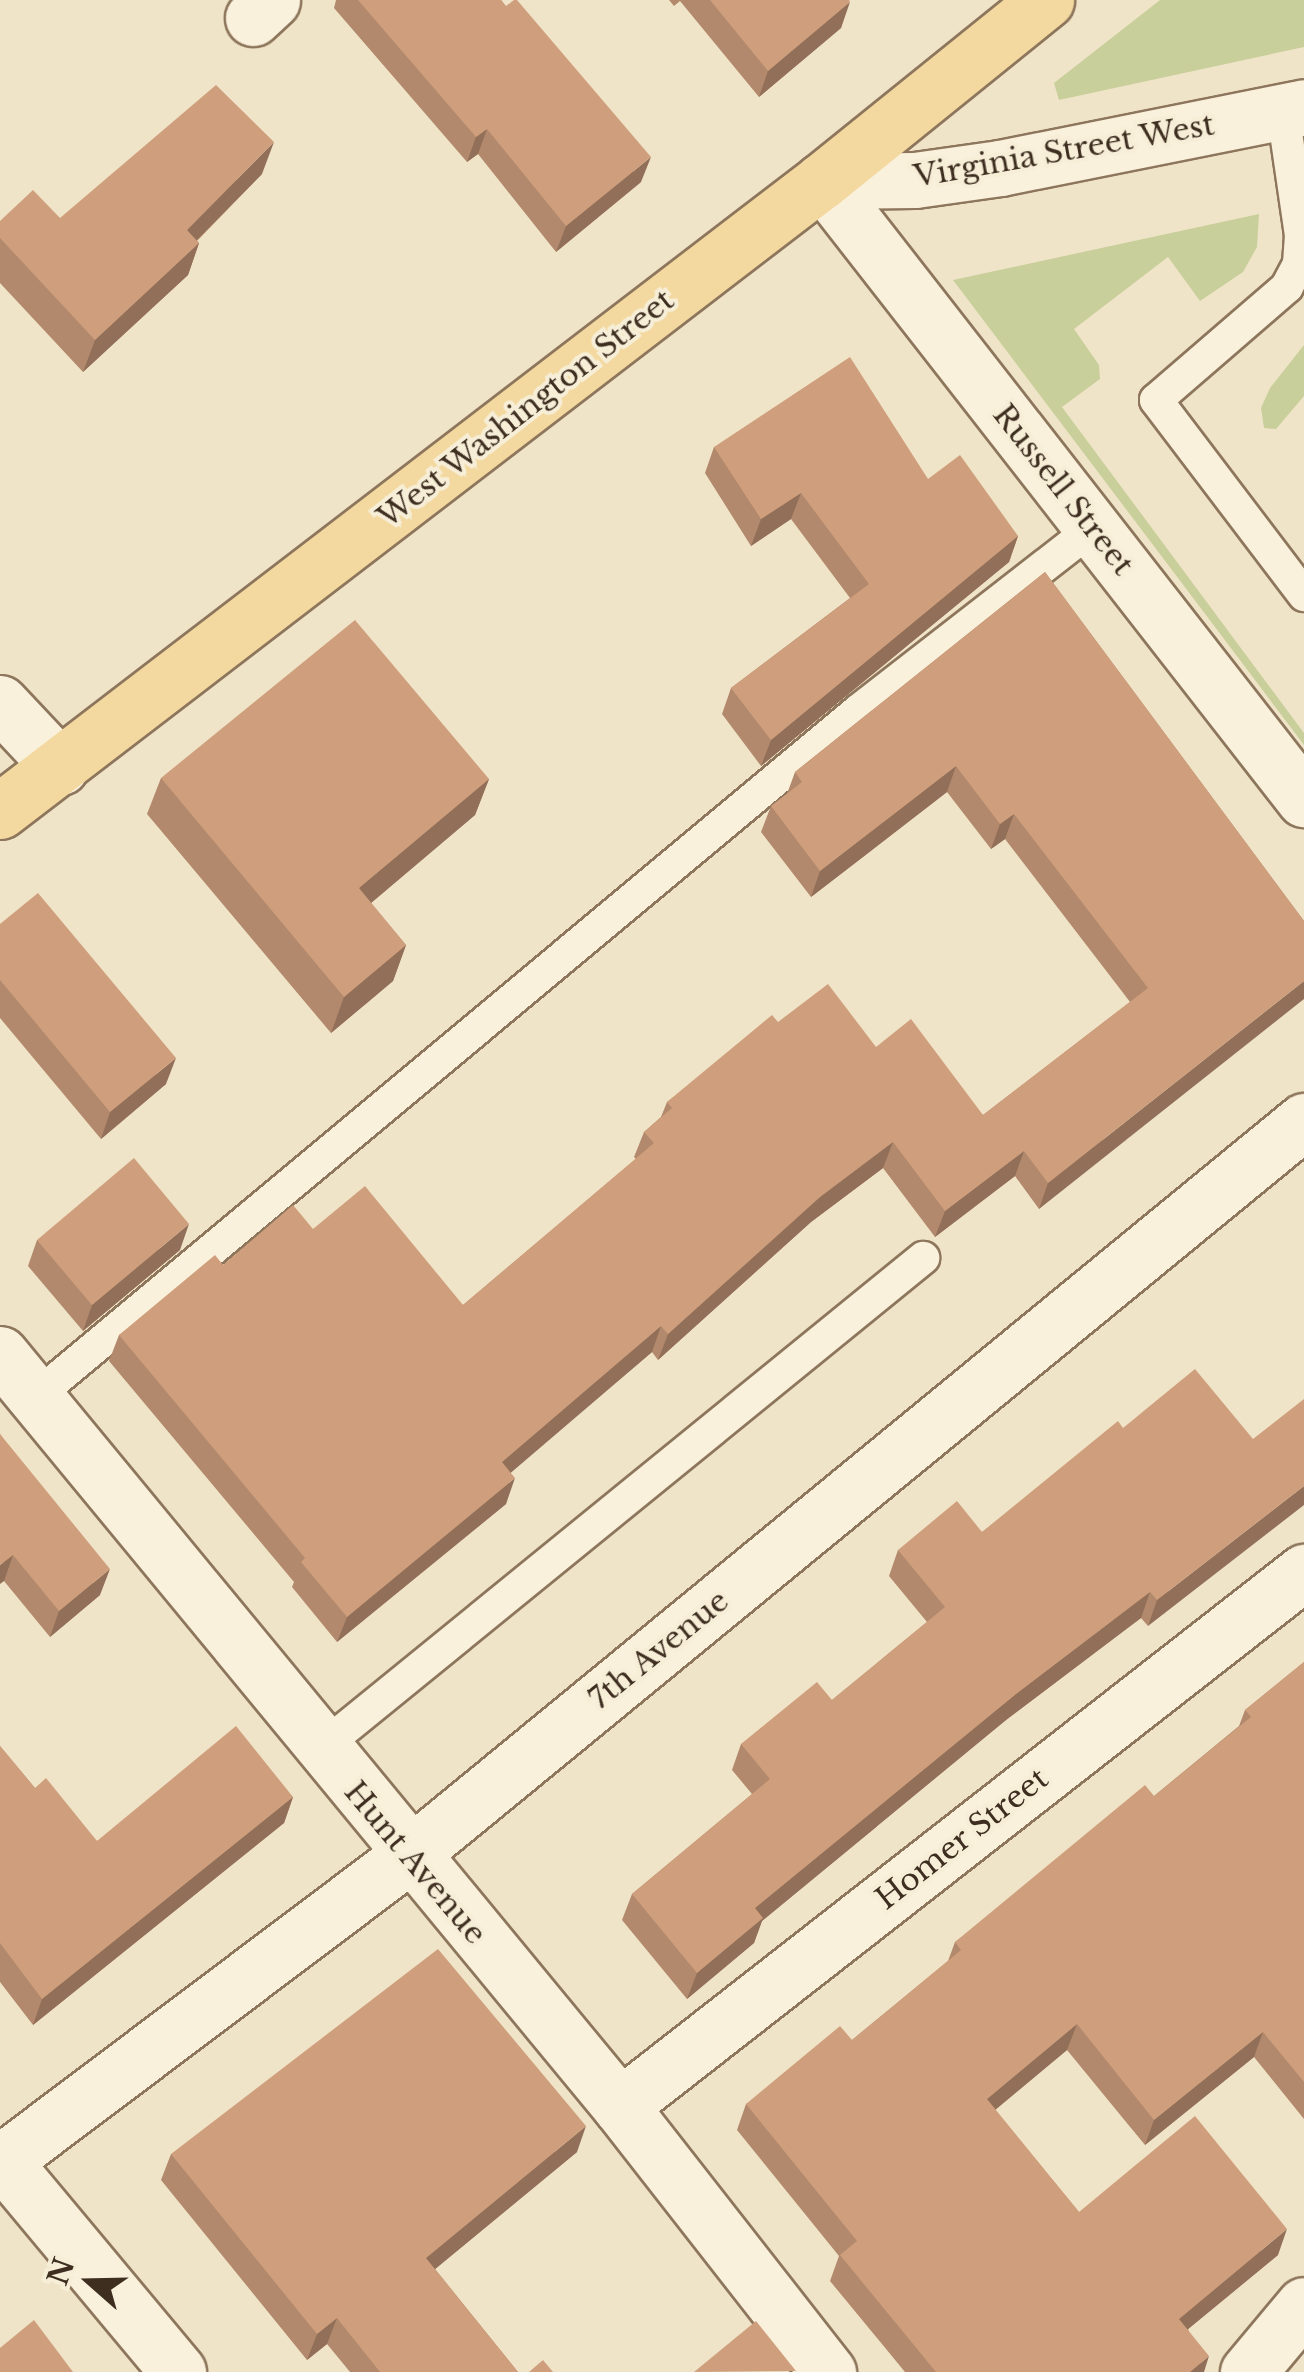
<!DOCTYPE html>
<html>
<head>
<meta charset="utf-8">
<style>
	body { margin:0 }
	#map { position:relative; width:1304px; height:2372px; overflow:hidden; background:#f0e4c8; font-family:"Libre Baskerville",serif }
	div>[style] { position:absolute }
	.green>* { inset:0; background:#c9cf9b }
	.roads { filter:drop-shadow(2px 0 #8d765c) drop-shadow(-2px 0 #8d765c) drop-shadow(0 2px #8d765c) drop-shadow(0 -2px #8d765c) }
	.lane>* { height:32px; margin:-16px; padding:0 16px; transform-origin:16px; border-radius:16px; background:#faf1dc }
	.street>* { height:55px; margin:-27.5px; padding:0 27.5px; transform-origin:27.5px; border-radius:27.5px; background:#faf1dc }
	.secondary>* { height:55px; margin:-27.5px; padding:0 27.5px; transform-origin:27.5px; border-radius:27.5px; background:#faf1dc }
	.primary>* { height:55px; margin:-27.5px; padding:0 27.5px; transform-origin:27.5px; border-radius:27.5px; background:#f3d9a0 }
	.wall>* { inset:0; background:#b2896c }
	.shaded-wall>* { inset:0; background:#916f58 }
	.building>* { inset:0; background:#cf9f7d }
	span { translate:-50% -50%; white-space:nowrap; text-align:center; line-height:1.15; -webkit-text-stroke:8px #f7eed8; paint-order:stroke }
	.street-label { font-size:30px; color:#3d2e20 }
	.north { position:absolute; left:40px; top:2232px; width:100px; height:100px; -webkit-text-stroke:8px #f7eed8; paint-order:stroke; rotate:290deg; font-size:28px; font-weight:700; line-height:40px; text-align:center; color:#3d2e20 }
	.north::after { content:''; display:block; margin:auto; width:35px; height:45px; background:#3d2e20; clip-path:polygon(50% 0,100% 100%,50% 72%,0 100%) }
</style>
</head>
<body>
<div id="map">
	<div class="green">
		<div style="clip-path:polygon(1160px 0,1304px 0,1304px 47px,1059px 100px,1054px 83px)"></div>
		<div style="clip-path:polygon(1259px 214px,1257px 247px,1243px 272px,1200px 301px,1168px 257px,1074px 329px,1099px 365px,1100px 379px,1062px 407px,1304px 733px,1304px 745px,953px 280px)"></div>
		<div style="clip-path:polygon(1304px 345px,1304px 396px,1276px 429px,1264px 428px,1261px 408px,1270px 388px)"></div>
	</div>
	<div class="roads">
		<div class="lane">
			<div style="left:1283px;top:112px;width:124px;rotate:81.7deg"></div>
			<div style="left:1301px;top:235px;width:29px;rotate:94deg"></div>
			<div style="left:1299px;top:264px;width:26px;rotate:118deg"></div>
			<div style="left:1287px;top:287px;width:173px;rotate:139.2deg"></div>
			<div style="left:1156px;top:400px;width:245px;rotate:52.8deg"></div>
			<div style="left:35px;top:1397px;width:1071px;rotate:-39.81deg"></div>
			<div style="left:858px;top:711px;width:298px;rotate:-37.9deg"></div>
			<div style="left:320px;top:1749px;width:778px;rotate:-39.15deg"></div>
		</div>
		<div class="street">
			<div style="left:253px;top:18px;width:26px;rotate:-43deg"></div>
			<div style="left:822px;top:181px;width:784px;rotate:52.05deg"></div>
			<div style="left:0;top:703px;width:88px;rotate:46.8deg"></div>
			<div style="left:0;top:1354px;width:975px;rotate:50.5deg"></div>
			<div style="left:620px;top:2106px;width:338px;rotate:52deg"></div>
			<div style="left:620px;top:2106px;width:868px;rotate:-37.98deg"></div>
			<div style="left:0;top:2158px;width:278px;rotate:50.2deg"></div>
			<div style="left:0;top:2163px;width:511px;rotate:-36.96deg"></div>
			<div style="left:408px;top:1856px;width:1159px;rotate:-39.36deg"></div>
			<div style="left:1248px;top:2372px;width:87px;rotate:-50.1deg"></div>
		</div>
		<div class="secondary">
			<div style="left:822px;top:181px;width:93px;rotate:-0.6deg"></div>
			<div style="left:915px;top:180px;width:86px;rotate:-8deg"></div>
			<div style="left:1000px;top:168px;width:310px;rotate:-11.3deg"></div>
		</div>
		<div class="primary">
			<div style="left:0;top:811px;width:1036px;rotate:-37.47deg"></div>
			<div style="left:822px;top:181px;width:288px;rotate:-38.9deg"></div>
		</div>
	</div>
	<div class="wall">
		<div style="clip-path:polygon(336px 0,501px 0,641px 182px,556px 252px,478px 154px,467px 162px,334px 8px)"></div>
		<div style="clip-path:polygon(669px 0,849px 0,841px 28px,759px 97px,680px 1px,674px 6px)"></div>
		<div style="clip-path:polygon(262px 174px,197px 241px,199px 243px,188px 275px,83px 372px,0 283px,0 221px,60px 218px)"></div>
		<div style="clip-path:polygon(714px 447px,928px 479px,1018px 536px,1009px 562px,761px 766px,722px 714px,731px 688px,850px 598px,791px 519px,751px 546px,705px 473px)"></div>
		<div style="clip-path:polygon(1045px 572px,1304px 921px,1039px 1209px,1015px 1176px,935px 1237px,883px 1168px,811px 1222px,658px 1360px,652px 1352px,511px 1472px,506px 1504px,337px 1642px,292px 1587px,294px 1582px,109px 1361px,119px 1335px,223px 1265px,313px 1229px,463px 1305px,636px 1159px,634px 1157px,644px 1132px,661px 1117px,667px 1102px,778px 1022px,876px 1047px,983px 1115px,1130px 1002px,1005px 839px,991px 849px,947px 792px,811px 897px,761px 832px,771px 806px,787px 794px,795px 772px)"></div>
		<div style="clip-path:polygon(161px 778px,489px 779px,475px 815px,371px 903px,406px 945px,393px 981px,331px 1033px,147px 814px)"></div>
		<div style="clip-path:polygon(0 924px,166px 1084px,101px 1139px,0 1018px)"></div>
		<div style="clip-path:polygon(37px 1240px,180px 1250px,83px 1331px,28px 1266px)"></div>
		<div style="clip-path:polygon(1123px 1428px,1253px 1439px,1148px 1626px,1141px 1618px,1006px 1720px,762px 1921px,754px 1943px,687px 1999px,622px 1920px,632px 1894px,752px 1794px,732px 1770px,741px 1744px,832px 1700px,927px 1622px,889px 1576px,898px 1550px,982px 1532px)"></div>
		<div style="clip-path:polygon(0 1434px,100px 1595px,50px 1637px,4px 1581px)"></div>
		<div style="clip-path:polygon(1304px 1662px,1304px 2119px,1254px 2057px,1145px 2145px,1067px 2050px,995px 2110px,1079px 2212px,1278px 2255px,1188px 2329px,1204px 2372px,905px 2372px,830px 2281px,839px 2256px,737px 2130px,746px 2104px,852px 2040px,948px 1961px,955px 1942px,1154px 1796px,1239px 1726px,1245px 1710px)"></div>
		<div style="clip-path:polygon(0 1746px,35px 1788px,97px 1841px,293px 1797px,284px 1823px,33px 2025px,0 1982px)"></div>
		<div style="clip-path:polygon(577px 2152px,435px 2269px,518px 2372px,350px 2372px,327px 2344px,307px 2360px,161px 2180px,171px 2154px)"></div>
	</div>
	<div class="shaded-wall">
		<div style="clip-path:polygon(850px 2px,841px 28px,759px 97px,768px 71px)"></div>
		<div style="clip-path:polygon(487px 129px,478px 154px,467px 162px,476px 137px)"></div>
		<div style="clip-path:polygon(274px 142px,262px 174px,175px 262px,187px 230px)"></div>
		<div style="clip-path:polygon(651px 157px,641px 182px,556px 252px,566px 226px)"></div>
		<div style="clip-path:polygon(199px 243px,188px 275px,83px 372px,95px 340px)"></div>
		<div style="clip-path:polygon(801px 493px,791px 519px,751px 546px,761px 519px)"></div>
		<div style="clip-path:polygon(1018px 536px,1009px 562px,761px 766px,771px 740px)"></div>
		<div style="clip-path:polygon(956px 766px,947px 792px,811px 897px,820px 871px)"></div>
		<div style="clip-path:polygon(489px 779px,475px 815px,346px 924px,359px 888px)"></div>
		<div style="clip-path:polygon(1014px 814px,1005px 839px,991px 849px,1000px 824px)"></div>
		<div style="clip-path:polygon(406px 945px,393px 981px,331px 1033px,344px 997px)"></div>
		<div style="clip-path:polygon(1304px 981px,1304px 999px,1039px 1209px,1048px 1183px)"></div>
		<div style="clip-path:polygon(176px 1058px,166px 1084px,101px 1139px,110px 1112px)"></div>
		<div style="clip-path:polygon(893px 1142px,883px 1168px,811px 1222px,658px 1360px,668px 1334px,820px 1197px)"></div>
		<div style="clip-path:polygon(1024px 1151px,1015px 1176px,935px 1237px,945px 1211px)"></div>
		<div style="clip-path:polygon(189px 1224px,180px 1250px,83px 1331px,92px 1305px)"></div>
		<div style="clip-path:polygon(661px 1326px,652px 1352px,493px 1488px,502px 1462px)"></div>
		<div style="clip-path:polygon(515px 1478px,506px 1504px,337px 1642px,347px 1617px)"></div>
		<div style="clip-path:polygon(1304px 1486px,1304px 1505px,1148px 1626px,1157px 1600px)"></div>
		<div style="clip-path:polygon(13px 1555px,4px 1581px,0 1584px,0 1565px)"></div>
		<div style="clip-path:polygon(110px 1569px,100px 1595px,50px 1637px,59px 1611px)"></div>
		<div style="clip-path:polygon(1150px 1592px,1141px 1618px,1006px 1720px,762px 1921px,754px 1943px,687px 1999px,697px 1973px,755px 1908px,1016px 1694px)"></div>
		<div style="clip-path:polygon(293px 1797px,284px 1823px,33px 2025px,42px 1999px)"></div>
		<div style="clip-path:polygon(1077px 2024px,1067px 2050px,977px 2125px,987px 2099px)"></div>
		<div style="clip-path:polygon(1263px 2032px,1254px 2057px,1145px 2145px,1154px 2120px)"></div>
		<div style="clip-path:polygon(586px 2126px,577px 2152px,417px 2284px,426px 2258px)"></div>
		<div style="clip-path:polygon(1287px 2229px,1278px 2255px,1170px 2344px,1179px 2319px)"></div>
		<div style="clip-path:polygon(337px 2318px,327px 2344px,307px 2360px,317px 2334px)"></div>
		<div style="clip-path:polygon(1209px 2356px,1204px 2372px,1190px 2372px)"></div>
	</div>
	<div class="building">
		<div style="clip-path:polygon(358px 0,501px 0,506px 6px,514px 0,517px 0,651px 157px,566px 226px,487px 129px,476px 137px)"></div>
		<div style="clip-path:polygon(710px 0,849px 0,850px 2px,768px 71px)"></div>
		<div style="clip-path:polygon(216px 85px,274px 142px,187px 230px,199px 243px,95px 340px,0 238px,0 221px,33px 190px,60px 218px)"></div>
		<div style="clip-path:polygon(850px 357px,928px 479px,960px 455px,1018px 536px,771px 740px,731px 688px,869px 584px,801px 493px,761px 519px,714px 447px)"></div>
		<div style="clip-path:polygon(1045px 572px,1304px 921px,1304px 981px,1048px 1183px,1024px 1151px,945px 1211px,893px 1142px,820px 1197px,668px 1334px,661px 1326px,502px 1462px,515px 1478px,347px 1617px,301px 1562px,305px 1558px,119px 1335px,215px 1255px,223px 1265px,293px 1205px,313px 1229px,365px 1186px,463px 1305px,654px 1143px,644px 1132px,672px 1108px,667px 1102px,772px 1015px,778px 1022px,828px 984px,876px 1047px,911px 1019px,983px 1115px,1148px 988px,1014px 814px,1000px 824px,956px 766px,820px 871px,771px 806px,802px 782px,795px 772px)"></div>
		<div style="clip-path:polygon(355px 620px,489px 779px,359px 888px,406px 945px,344px 997px,161px 778px)"></div>
		<div style="clip-path:polygon(38px 893px,176px 1058px,110px 1112px,0 980px,0 924px)"></div>
		<div style="clip-path:polygon(134px 1158px,189px 1224px,92px 1305px,37px 1240px)"></div>
		<div style="clip-path:polygon(1195px 1369px,1253px 1439px,1304px 1399px,1304px 1486px,1157px 1600px,1150px 1592px,1016px 1694px,755px 1908px,763px 1918px,697px 1973px,632px 1894px,770px 1779px,741px 1744px,817px 1682px,832px 1700px,945px 1607px,898px 1550px,957px 1501px,982px 1532px,1118px 1421px,1123px 1428px)"></div>
		<div style="clip-path:polygon(0 1434px,110px 1569px,59px 1611px,13px 1555px,0 1565px)"></div>
		<div style="clip-path:polygon(1304px 1662px,1304px 2082px,1263px 2032px,1154px 2120px,1077px 2024px,987px 2099px,1079px 2212px,1195px 2116px,1287px 2229px,1179px 2319px,1209px 2356px,1190px 2372px,936px 2372px,840px 2255px,857px 2241px,746px 2104px,840px 2026px,852px 2040px,961px 1950px,955px 1942px,1145px 1785px,1154px 1796px,1251px 1717px,1245px 1710px)"></div>
		<div style="clip-path:polygon(236px 1726px,293px 1797px,42px 1999px,0 1943px,0 1746px,35px 1788px,46px 1778px,97px 1841px)"></div>
		<div style="clip-path:polygon(438px 1949px,586px 2126px,426px 2258px,518px 2372px,380px 2372px,337px 2318px,317px 2334px,171px 2154px)"></div>
		<div style="clip-path:polygon(34px 2320px,73px 2372px,0 2372px,0 2348px)"></div>
		<div style="clip-path:polygon(756px 2321px,796px 2371px,694px 2372px)"></div>
		<div style="clip-path:polygon(543px 2360px,553px 2372px,529px 2372px)"></div>
	</div>
	<div class="street-label">
		<span style="left:1064px;top:151px;rotate:-10deg">Virginia Street West</span>
		<span style="left:526px;top:409px;rotate:-38deg">West Washington Street</span>
		<span style="left:1063px;top:490px;rotate:52deg">Russell Street</span>
		<span style="left:659px;top:1650px;rotate:-39deg">7th Avenue</span>
		<span style="left:962px;top:1839px;rotate:-38deg">Homer Street</span>
		<span style="left:415px;top:1863px;rotate:50deg">Hunt Avenue</span>
	</div>
	<div class="north">N</div>
</div>
</body>
</html>
